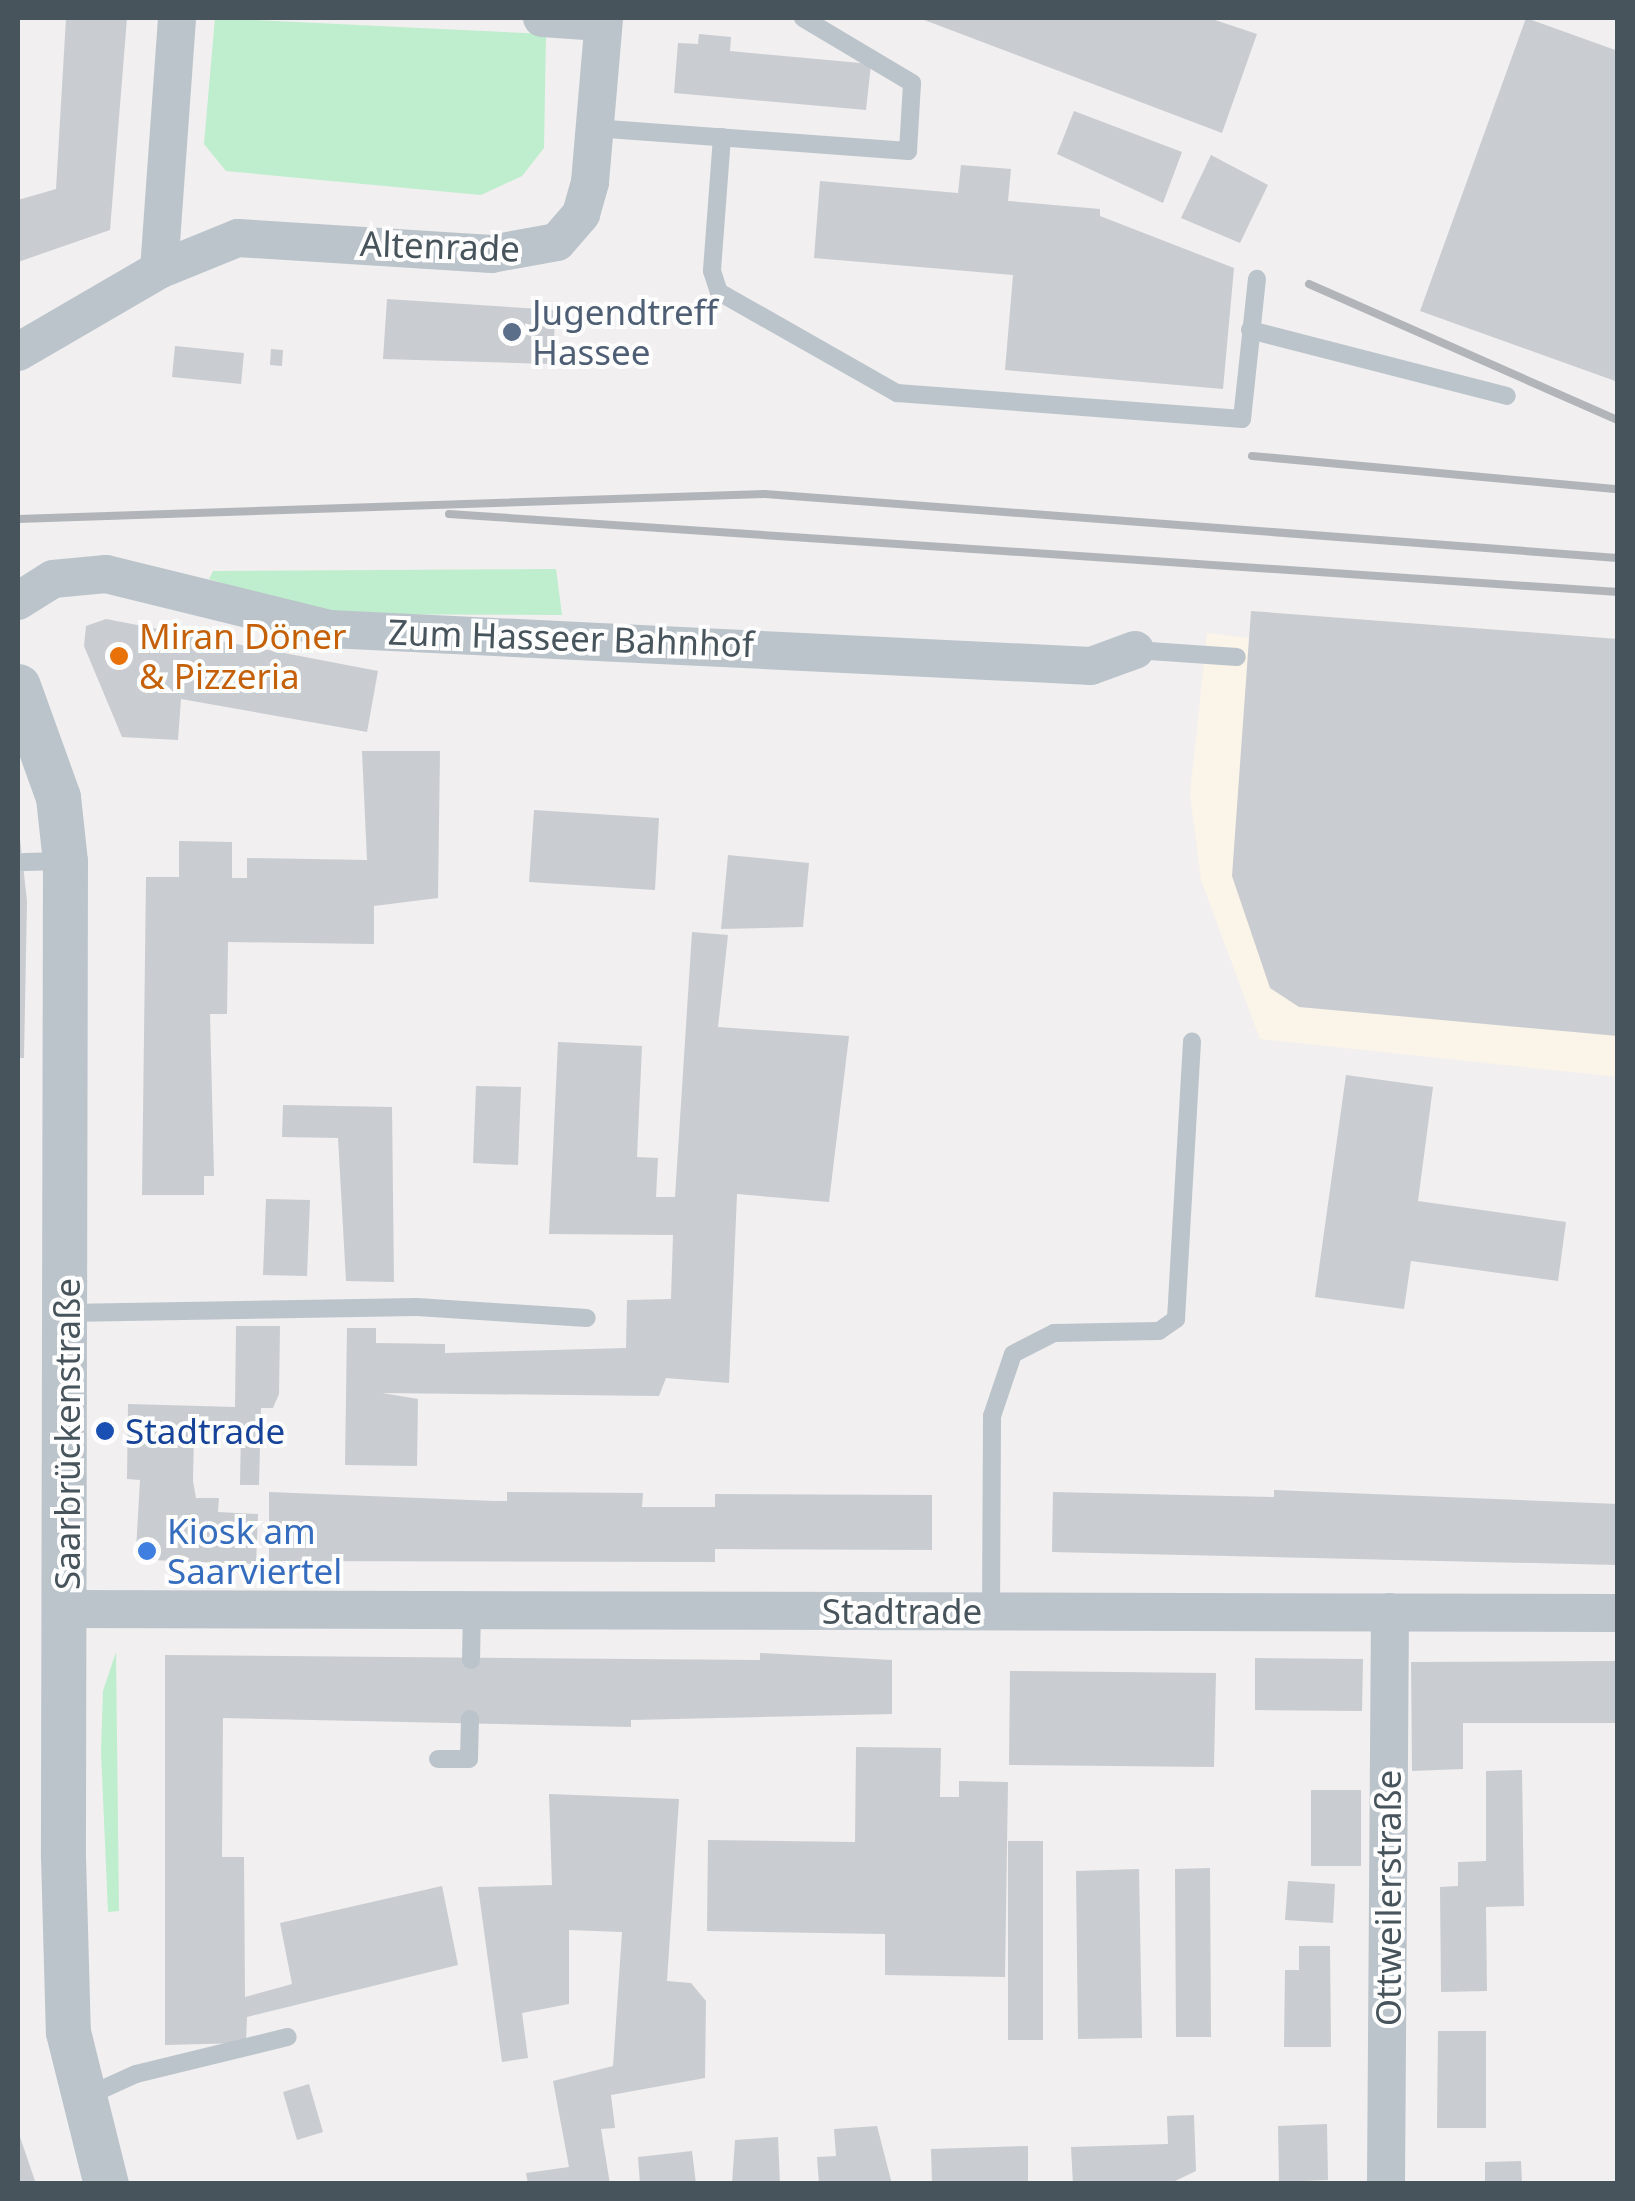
<!DOCTYPE html>
<html>
<head>
<meta charset="utf-8">
<style>
	body { margin:0 }
	#map { position:relative; width:1635px; height:2201px; overflow:hidden; background:#f1efef; font-family:"Noto Sans",sans-serif }
	div>[style] { position:absolute }
	.commercial>* { inset:0; background:#fbf4e8 }
	.green>* { inset:0; background:#beeecd }
	.building>* { inset:0; background:#c9ccd1 }
	.service>* { height:18px; margin:-9px; padding:0 9px; transform-origin:9px; border-radius:9px; background:#bbc4cb }
	.minor>* { height:38px; margin:-19px; padding:0 19px; transform-origin:19px; border-radius:19px; background:#bbc4cb }
	.tertiary>* { height:45px; margin:-22.5px; padding:0 22.5px; transform-origin:22.5px; border-radius:22.5px; background:#bbc4cb }
	.rail>* { height:8px; margin:-4px; padding:0 4px; transform-origin:4px; border-radius:4px; background:#b1b5b9 }
	.dots>* { width:28px; height:28px; translate:-50% -50%; box-sizing:border-box; border:5px solid #fff; border-radius:50% }
	span { translate:-50% -50%; white-space:nowrap; text-align:center; line-height:1.15; -webkit-text-stroke:8px #fff; paint-order:stroke }
	.street-label { font-size:35px; color:#47545c }
	.service-label { font-size:35px; color:#4e5e75 }
	.left { translate:0 -50%; text-align:left }
	.food-label { font-size:35px; color:#c56008 }
	.transit-label { font-size:35px; color:#164399 }
	.shop-label { font-size:35px; color:#366cbe }
	.frame { position:absolute; inset:0; border:20px solid #47545c; pointer-events:none }
</style>
</head>
<body>
<div id="map">
	<div class="commercial">
		<div style="clip-path:polygon(1251px 611px,1617px 639px,1617px 1077px,1260px 1039px,1201px 880px,1190px 794px,1207px 633px,1249px 638px)"></div>
	</div>
	<div class="green">
		<div style="clip-path:polygon(215px 18px,546px 34px,544px 148px,522px 176px,481px 195px,226px 171px,204px 144px)"></div>
		<div style="clip-path:polygon(556px 569px,562px 615px,324px 614px,209px 579px,213px 571px)"></div>
		<div style="clip-path:polygon(116px 1652px,119px 1911px,108px 1912px,101px 1751px,103px 1691px)"></div>
	</div>
	<div class="building">
		<div style="clip-path:polygon(66px 18px,127px 18px,110px 230px,18px 262px,18px 200px,56px 189px)"></div>
		<div style="clip-path:polygon(919px 18px,1209px 18px,1257px 34px,1222px 133px)"></div>
		<div style="clip-path:polygon(1526px 18px,1618px 51px,1618px 382px,1420px 311px)"></div>
		<div style="clip-path:polygon(699px 34px,731px 37px,730px 51px,871px 64px,866px 110px,674px 93px,678px 43px,698px 44px)"></div>
		<div style="clip-path:polygon(1074px 111px,1182px 152px,1163px 203px,1057px 154px)"></div>
		<div style="clip-path:polygon(1211px 155px,1268px 185px,1240px 243px,1181px 218px)"></div>
		<div style="clip-path:polygon(961px 165px,1011px 169px,1008px 201px,1100px 209px,1100px 216px,1234px 268px,1223px 389px,1005px 370px,1013px 275px,814px 258px,820px 181px,958px 193px)"></div>
		<div style="clip-path:polygon(387px 299px,556px 310px,552px 364px,383px 359px)"></div>
		<div style="clip-path:polygon(175px 346px,244px 353px,241px 384px,172px 377px)"></div>
		<div style="clip-path:polygon(271px 349px,283px 350px,282px 366px,270px 365px)"></div>
		<div style="clip-path:polygon(1251px 611px,1618px 639px,1618px 1036px,1299px 1007px,1270px 988px,1232px 876px)"></div>
		<div style="clip-path:polygon(106px 619px,378px 671px,367px 732px,181px 699px,178px 740px,122px 737px,84px 646px,86px 626px)"></div>
		<div style="clip-path:polygon(362px 751px,440px 751px,438px 898px,374px 906px,374px 944px,228px 942px,227px 1014px,210px 1014px,214px 1176px,204px 1176px,204px 1195px,142px 1195px,146px 877px,179px 877px,179px 841px,232px 842px,232px 878px,247px 878px,247px 858px,367px 860px)"></div>
		<div style="clip-path:polygon(534px 810px,659px 818px,655px 890px,529px 882px)"></div>
		<div style="clip-path:polygon(18px 821px,27px 901px,24px 1058px,18px 1058px)"></div>
		<div style="clip-path:polygon(728px 855px,809px 863px,803px 927px,721px 929px)"></div>
		<div style="clip-path:polygon(692px 932px,728px 935px,718px 1027px,849px 1036px,829px 1202px,737px 1194px,729px 1383px,666px 1378px,659px 1396px,382px 1393px,418px 1399px,417px 1466px,345px 1465px,347px 1328px,376px 1328px,376px 1343px,445px 1344px,445px 1353px,626px 1348px,627px 1300px,671px 1299px,673px 1235px,549px 1234px,558px 1042px,642px 1046px,637px 1157px,658px 1158px,656px 1197px,675px 1197px)"></div>
		<div style="clip-path:polygon(1346px 1075px,1433px 1087px,1418px 1201px,1566px 1222px,1558px 1281px,1411px 1261px,1404px 1309px,1315px 1297px)"></div>
		<div style="clip-path:polygon(476px 1086px,521px 1087px,518px 1165px,473px 1163px)"></div>
		<div style="clip-path:polygon(283px 1105px,392px 1107px,394px 1282px,346px 1281px,338px 1138px,282px 1137px)"></div>
		<div style="clip-path:polygon(266px 1199px,310px 1200px,307px 1276px,263px 1275px)"></div>
		<div style="clip-path:polygon(236px 1326px,280px 1326px,279px 1394px,273px 1408px,261px 1408px,259px 1485px,240px 1485px,241px 1430px,194px 1429px,193px 1481px,196px 1498px,219px 1498px,218px 1512px,258px 1514px,256px 1564px,150px 1560px,136px 1550px,140px 1480px,127px 1479px,128px 1404px,235px 1407px)"></div>
		<div style="clip-path:polygon(1274px 1490px,1618px 1504px,1618px 1565px,1052px 1552px,1053px 1492px,1274px 1497px)"></div>
		<div style="clip-path:polygon(269px 1492px,495px 1501px,507px 1501px,507px 1492px,643px 1493px,642px 1507px,715px 1507px,715px 1494px,932px 1495px,932px 1550px,715px 1549px,715px 1562px,269px 1561px)"></div>
		<div style="clip-path:polygon(760px 1653px,892px 1660px,892px 1714px,631px 1720px,631px 1727px,223px 1718px,222px 1857px,244px 1857px,245px 1997px,292px 1984px,280px 1923px,442px 1886px,458px 1965px,247px 2017px,246px 2043px,165px 2045px,165px 1655px,760px 1660px)"></div>
		<div style="clip-path:polygon(1255px 1658px,1363px 1659px,1362px 1711px,1255px 1710px)"></div>
		<div style="clip-path:polygon(1618px 1661px,1618px 1723px,1463px 1723px,1463px 1769px,1412px 1771px,1411px 1662px)"></div>
		<div style="clip-path:polygon(1010px 1671px,1216px 1673px,1214px 1767px,1009px 1765px)"></div>
		<div style="clip-path:polygon(856px 1747px,941px 1748px,940px 1797px,959px 1797px,959px 1781px,1008px 1782px,1005px 1977px,885px 1975px,885px 1934px,707px 1931px,708px 1840px,855px 1842px)"></div>
		<div style="clip-path:polygon(1522px 1770px,1524px 1906px,1486px 1907px,1487px 1991px,1441px 1992px,1440px 1887px,1458px 1886px,1458px 1862px,1486px 1861px,1486px 1771px)"></div>
		<div style="clip-path:polygon(1311px 1790px,1361px 1790px,1361px 1866px,1311px 1866px)"></div>
		<div style="clip-path:polygon(549px 1794px,679px 1799px,667px 1981px,691px 1983px,706px 2001px,705px 2078px,611px 2095px,615px 2128px,601px 2129px,610px 2184px,528px 2184px,526px 2173px,569px 2167px,553px 2081px,613px 2066px,622px 1932px,569px 1930px,569px 2004px,522px 2013px,528px 2058px,502px 2062px,478px 1887px,552px 1885px)"></div>
		<div style="clip-path:polygon(1008px 1841px,1043px 1841px,1043px 2040px,1008px 2040px)"></div>
		<div style="clip-path:polygon(1210px 1868px,1211px 2037px,1176px 2037px,1175px 1869px)"></div>
		<div style="clip-path:polygon(1139px 1869px,1142px 2038px,1078px 2039px,1076px 1871px)"></div>
		<div style="clip-path:polygon(1288px 1881px,1335px 1884px,1333px 1923px,1285px 1920px)"></div>
		<div style="clip-path:polygon(1299px 1946px,1330px 1946px,1331px 2047px,1284px 2047px,1285px 1970px,1299px 1970px)"></div>
		<div style="clip-path:polygon(1438px 2031px,1486px 2031px,1486px 2128px,1437px 2128px)"></div>
		<div style="clip-path:polygon(309px 2084px,323px 2132px,297px 2140px,283px 2092px)"></div>
		<div style="clip-path:polygon(1194px 2115px,1196px 2171px,1169px 2184px,1073px 2184px,1071px 2147px,1168px 2144px,1167px 2116px)"></div>
		<div style="clip-path:polygon(1327px 2124px,1328px 2180px,1279px 2182px,1278px 2126px)"></div>
		<div style="clip-path:polygon(877px 2126px,892px 2184px,819px 2184px,817px 2157px,836px 2156px,834px 2129px)"></div>
		<div style="clip-path:polygon(18px 2131px,36px 2184px,18px 2184px)"></div>
		<div style="clip-path:polygon(778px 2137px,780px 2184px,732px 2184px,735px 2140px)"></div>
		<div style="clip-path:polygon(1028px 2146px,1028px 2184px,932px 2184px,931px 2149px)"></div>
		<div style="clip-path:polygon(692px 2151px,696px 2184px,640px 2184px,638px 2157px)"></div>
		<div style="clip-path:polygon(1521px 2161px,1522px 2184px,1485px 2184px,1485px 2162px)"></div>
	</div>
	<div class="service">
		<div style="left:594px;top:128px;width:315px;rotate:4.2deg"></div>
		<div style="left:908px;top:151px;width:68px;rotate:-86.6deg"></div>
		<div style="left:912px;top:83px;width:127px;rotate:-149.2deg"></div>
		<div style="left:722px;top:137px;width:134px;rotate:94.3deg"></div>
		<div style="left:712px;top:271px;width:22px;rotate:72deg"></div>
		<div style="left:719px;top:292px;width:205px;rotate:29.6deg"></div>
		<div style="left:897px;top:393px;width:346px;rotate:4.3deg"></div>
		<div style="left:1242px;top:419px;width:141px;rotate:-83.9deg"></div>
		<div style="left:1250px;top:330px;width:265px;rotate:14.4deg"></div>
		<div style="left:1135px;top:650px;width:102px;rotate:3.9deg"></div>
		<div style="left:24px;top:862px;width:40px;rotate:-1.4deg"></div>
		<div style="left:67px;top:1313px;width:350px;rotate:-1deg"></div>
		<div style="left:417px;top:1307px;width:170px;rotate:3.7deg"></div>
		<div style="left:991px;top:1611px;width:195px;rotate:-89.7deg"></div>
		<div style="left:992px;top:1416px;width:65px;rotate:-71.3deg"></div>
		<div style="left:1013px;top:1354px;width:46px;rotate:-27.1deg"></div>
		<div style="left:1054px;top:1333px;width:105px;rotate:-1.1deg"></div>
		<div style="left:1159px;top:1331px;width:21px;rotate:-35deg"></div>
		<div style="left:1176px;top:1319px;width:278px;rotate:-86.7deg"></div>
		<div style="left:471px;top:1660px;width:50px;rotate:-88.9deg"></div>
		<div style="left:438px;top:1759px;width:31px"></div>
		<div style="left:469px;top:1759px;width:40px;rotate:-88.6deg"></div>
		<div style="left:83px;top:2098px;width:58px;rotate:-24.4deg"></div>
		<div style="left:136px;top:2074px;width:156px;rotate:-13.7deg"></div>
	</div>
	<div class="minor">
		<div style="left:542px;top:18px;width:59px;rotate:3.9deg"></div>
		<div style="left:159px;top:270px;width:253px;rotate:-85.9deg"></div>
		<div style="left:18px;top:352px;width:163px;rotate:-30.2deg"></div>
		<div style="left:159px;top:270px;width:85px;rotate:-22.1deg"></div>
		<div style="left:238px;top:238px;width:254px;rotate:3.6deg"></div>
		<div style="left:491px;top:254px;width:67px;rotate:-10.3deg"></div>
		<div style="left:557px;top:242px;width:37px;rotate:-49deg"></div>
		<div style="left:581px;top:214px;width:33px;rotate:-74deg"></div>
		<div style="left:590px;top:182px;width:165px;rotate:-85.1deg"></div>
		<div style="left:18px;top:601px;width:41px;rotate:-32.2deg"></div>
		<div style="left:53px;top:579px;width:53px;rotate:-5.4deg"></div>
		<div style="left:106px;top:574px;width:231px;rotate:13.8deg"></div>
		<div style="left:330px;top:629px;width:762px;rotate:2.78deg"></div>
		<div style="left:1091px;top:666px;width:47px;rotate:-20deg"></div>
		<div style="left:66px;top:1609px;width:1552px;rotate:0.15deg"></div>
		<div style="left:1386px;top:2184px;width:572px;rotate:-89.6deg"></div>
	</div>
	<div class="tertiary">
		<div style="left:18px;top:686px;width:118px;rotate:70.2deg"></div>
		<div style="left:58px;top:797px;width:64px;rotate:83.8deg"></div>
		<div style="left:65px;top:861px;width:996px;rotate:90.12deg"></div>
		<div style="left:63px;top:1857px;width:175px;rotate:88.4deg"></div>
		<div style="left:68px;top:2032px;width:157px;rotate:76deg"></div>
	</div>
	<div class="rail">
		<div style="left:1309px;top:284px;width:338px;rotate:23.8deg"></div>
		<div style="left:1252px;top:456px;width:367px;rotate:5.2deg"></div>
		<div style="left:449px;top:514px;width:1172px;rotate:3.82deg"></div>
		<div style="left:18px;top:519px;width:747px;rotate:-1.92deg"></div>
		<div style="left:765px;top:494px;width:855px;rotate:4.29deg"></div>
	</div>
	<div class="dots">
		<div style="left:512px;top:332px;background:#5c6f8a"></div>
		<div style="left:119px;top:656px;background:#e8710a"></div>
		<div style="left:105px;top:1431px;background:#1a4fb4"></div>
		<div style="left:147px;top:1551px;background:#3f7fe0"></div>
	</div>
	<div class="street-label">
		<span style="left:440px;top:246px;rotate:2deg">Altenrade</span>
		<span style="left:571px;top:638px;rotate:2deg">Zum Hasseer Bahnhof</span>
		<span style="left:67px;top:1434px;rotate:-90deg">Saarbrückenstraße</span>
		<span style="left:902px;top:1611px">Stadtrade</span>
		<span style="left:1388px;top:1898px;rotate:-90deg">Ottweilerstraße</span>
	</div>
	<div class="service-label">
		<span class="left" style="left:532px;top:332px">Jugendtreff<br>Hassee</span>
	</div>
	<div class="food-label">
		<span class="left" style="left:139px;top:656px">Miran Döner<br>&amp; Pizzeria</span>
	</div>
	<div class="transit-label">
		<span class="left" style="left:125px;top:1431px">Stadtrade</span>
	</div>
	<div class="shop-label">
		<span class="left" style="left:167px;top:1551px">Kiosk am<br>Saarviertel</span>
	</div>
	<div class="frame"></div>
</div>
</body>
</html>
